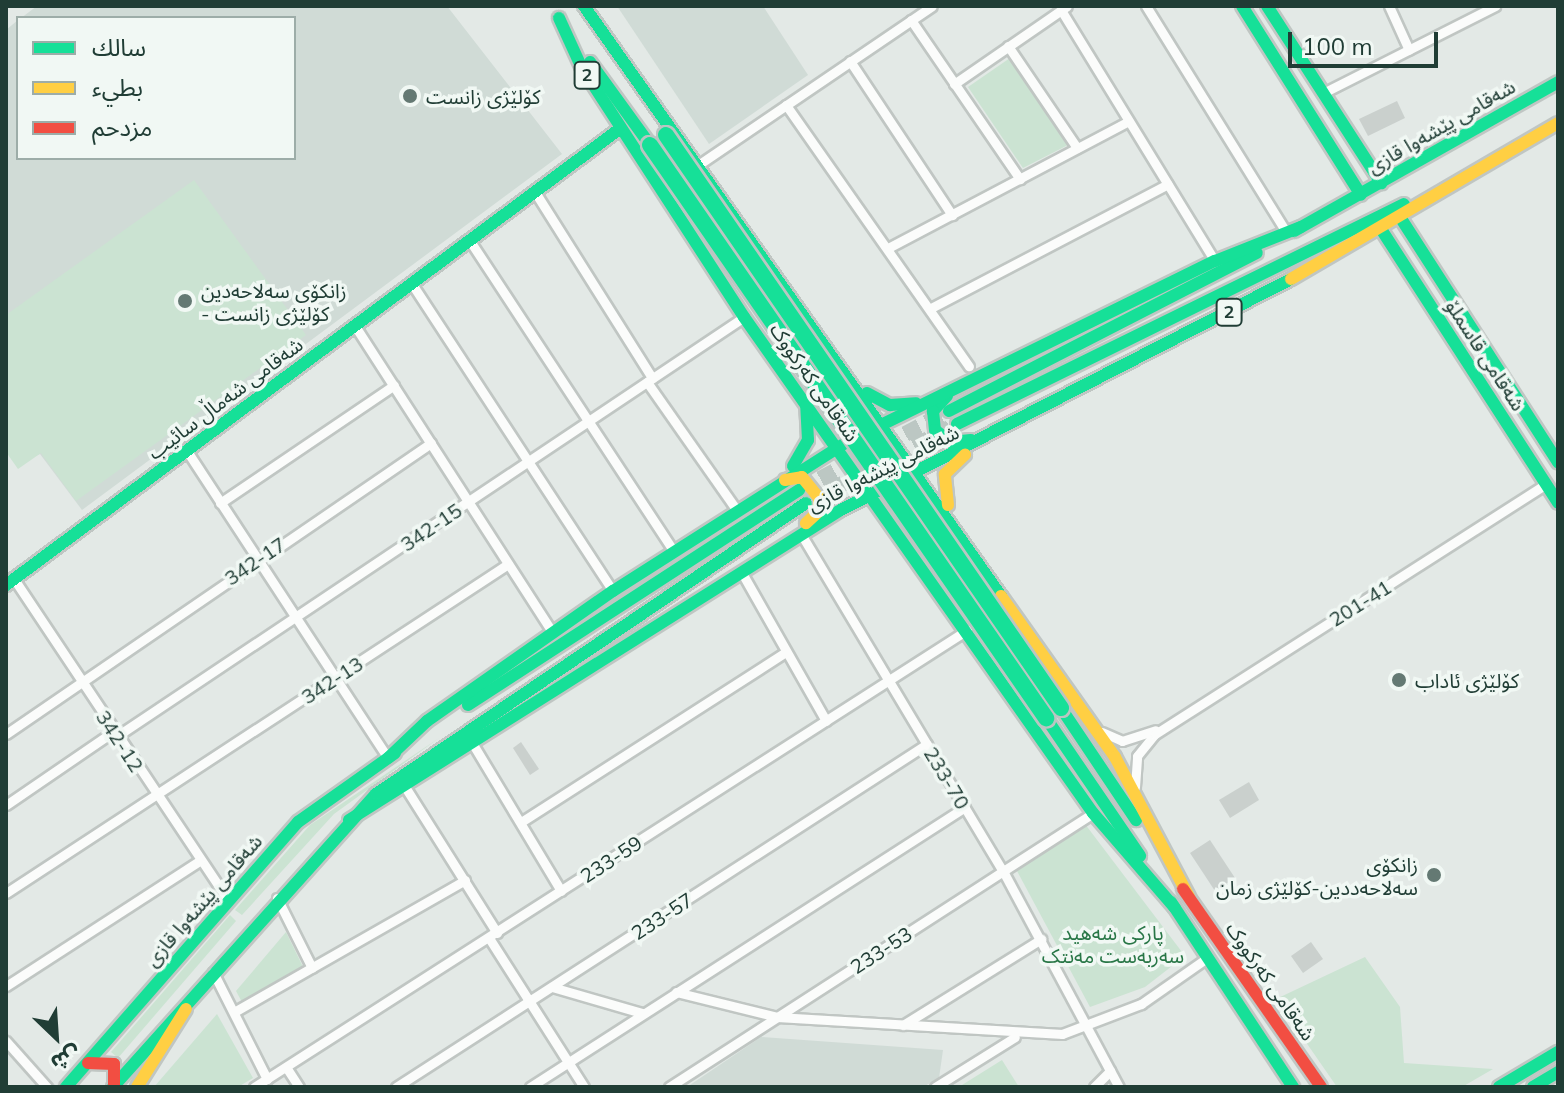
<!DOCTYPE html>
<html>
<head>
<meta charset="utf-8">
<style>
	body { margin:0 }
	#map { position:relative; width:1564px; height:1093px; overflow:hidden; background:#e3e9e6; font-family:Mulish,"Noto Sans Arabic",sans-serif }
	div>[style] { position:absolute }
	.built>* { inset:0; background:#d0dbd6 }
	.green>* { inset:0; background:#cbe3d2 }
	.building>* { inset:0; background:#cad0cd }
	.highway-tunnel>* { height:16px; margin-top:-8px; transform-origin:0; background:repeating-linear-gradient(90deg,#bcc7c3 0 16px,transparent 0 24px) }
	.roads { filter:drop-shadow(2px 0 #c0c6c3) drop-shadow(-2px 0 #c0c6c3) drop-shadow(0 2px #c0c6c3) drop-shadow(0 -2px #c0c6c3) }
	.street>* { height:9px; margin:-4.5px; padding:0 4.5px; transform-origin:4.5px; border-radius:4.5px; background:#fbfcfb }
	.fast>* { height:12px; margin:-6px; padding:0 6px; transform-origin:6px; border-radius:6px; background:#16e098 }
	.slow>* { height:12px; margin:-6px; padding:0 6px; transform-origin:6px; border-radius:6px; background:#ffcf43 }
	.jam>* { height:12px; margin:-6px; padding:0 6px; transform-origin:6px; border-radius:6px; background:#f24e42 }
	.bridges { filter:drop-shadow(2px 0 #bbc5c2) drop-shadow(-2px 0 #bbc5c2) drop-shadow(0 2px #bbc5c2) drop-shadow(0 -2px #bbc5c2) }
	.fast-bridge>* { height:16px; margin:-8px; padding:0 8px; transform-origin:8px; border-radius:8px; background:#16e098 }
	.dots>* { width:22px; height:22px; translate:-50% -50%; box-sizing:border-box; border:4px solid #f1f8f4; border-radius:50% }
	span { translate:-50% -50%; white-space:nowrap; text-align:center; line-height:1.15; -webkit-text-stroke:7px #f1f8f4; paint-order:stroke }
	.shield-label span { padding:2px 6px; background:#f1f8f4; border:2px solid; border-radius:6px; -webkit-text-stroke-width:0 }
	.shield-label { font-size:18px; color:#203d35; font-weight:700 }
	.poi-label { font-size:20px; color:#203d35 }
	.left { translate:0 -50%; text-align:left }
	.right { translate:-100% -50%; text-align:right }
	.street-label { font-size:20px; color:#203d35 }
	.park-label { font-size:20px; color:#287646 }
	.frame { position:absolute; inset:0; border:8px solid #203d35; pointer-events:none }
	.legend { position:absolute; left:16px; top:16px; width:280px; height:144px; box-sizing:border-box; background:#f1f8f4; border:2px solid #9dada8; margin:0; padding:10px 14px; list-style:none; font-size:24px; color:#203d35 }
	.legend li { display:flex; align-items:center; gap:16px; height:40px }
	.legend b { width:40px; border:2px solid #9dada8 }
	.north { position:absolute; left:16px; top:997px; width:80px; height:80px; -webkit-text-stroke:6px #f1f8f4; paint-order:stroke; rotate:155deg; font-size:22px; font-weight:700; line-height:32px; text-align:center; color:#203d35 }
	.north::after { content:''; display:block; margin:auto; width:28px; height:36px; background:#203d35; clip-path:polygon(50% 0,100% 100%,50% 72%,0 100%) }
	.scale { position:absolute; left:1288px; top:32px; width:150px; height:36px; box-sizing:border-box; border:4px solid #203d35; border-top:0; padding-left:10px; font-size:24px; line-height:28px; white-space:nowrap; color:#203d35; -webkit-text-stroke:6px #f1f8f4; paint-order:stroke }
</style>
</head>
<body>
<div id="map">
	<div class="built">
		<div style="clip-path:polygon(37px 6px,447px 6px,562px 154px,82px 510px,40px 454px,20px 463px,6px 444px,6px 30px,18px 20px,18px 158px,294px 158px,294px 18px,21px 18px)"></div>
		<div style="clip-path:polygon(617px 6px,763px 6px,808px 75px,709px 144px)"></div>
		<div style="clip-path:polygon(761px 1037px,943px 1050px,939px 1078px,923px 1087px,687px 1087px)"></div>
	</div>
	<div class="green">
		<div style="clip-path:polygon(1010px 58px,1068px 145px,1023px 168px,968px 87px)"></div>
		<div style="clip-path:polygon(194px 180px,306px 335px,76px 501px,41px 453px,18px 469px,6px 452px,6px 315px)"></div>
		<div style="clip-path:polygon(439px 738px,334px 814px,242px 915px,235px 910px,310px 825px)"></div>
		<div style="clip-path:polygon(1085px 824px,1185px 956px,1145px 987px,1090px 1007px,1017px 871px)"></div>
		<div style="clip-path:polygon(230px 915px,236px 921px,118px 1058px,111px 1052px)"></div>
		<div style="clip-path:polygon(286px 932px,305px 971px,243px 1004px,236px 991px)"></div>
		<div style="clip-path:polygon(1365px 957px,1400px 1007px,1404px 1063px,1493px 1069px,1462px 1087px,1337px 1087px,1276px 999px)"></div>
		<div style="clip-path:polygon(217px 1014px,253px 1078px,238px 1087px,154px 1087px)"></div>
		<div style="clip-path:polygon(1002px 1060px,1019px 1087px,963px 1087px,962px 1085px)"></div>
	</div>
	<div class="building">
		<div style="clip-path:polygon(1397px 101px,1405px 118px,1368px 136px,1359px 119px)"></div>
		<div style="clip-path:polygon(521px 742px,539px 769px,530px 775px,513px 748px)"></div>
		<div style="clip-path:polygon(1249px 782px,1259px 800px,1230px 818px,1219px 800px)"></div>
		<div style="clip-path:polygon(1210px 840px,1235px 878px,1215px 891px,1190px 853px)"></div>
		<div style="clip-path:polygon(1311px 942px,1323px 959px,1303px 973px,1291px 956px)"></div>
	</div>
	<div class="highway-tunnel">
		<div style="left:799px;top:490px;width:170px;rotate:-27.8deg"></div>
		<div style="left:808px;top:502px;width:168px;rotate:-27.6deg"></div>
	</div>
	<div class="roads">
		<div class="street">
			<div style="left:1146px;top:6px;width:264px;rotate:58.2deg"></div>
			<div style="left:1389px;top:6px;width:48px;rotate:65.6deg"></div>
			<div style="left:1061px;top:10px;width:294px;rotate:58.5deg"></div>
			<div style="left:911px;top:20px;width:193px;rotate:55.6deg"></div>
			<div style="left:1008px;top:46px;width:123px;rotate:55.9deg"></div>
			<div style="left:850px;top:61px;width:185px;rotate:56.5deg"></div>
			<div style="left:954px;top:84px;width:137px;rotate:-34.6deg"></div>
			<div style="left:1323px;top:93px;width:193px;rotate:-26.8deg"></div>
			<div style="left:786px;top:105px;width:319px;rotate:55deg"></div>
			<div style="left:701px;top:163px;width:279px;rotate:-34.2deg"></div>
			<div style="left:535px;top:192px;width:220px;rotate:57.8deg"></div>
			<div style="left:470px;top:241px;width:372px;rotate:56.7deg"></div>
			<div style="left:888px;top:248px;width:272px;rotate:-27.8deg"></div>
			<div style="left:412px;top:284px;width:367px;rotate:56.8deg"></div>
			<div style="left:931px;top:308px;width:267px;rotate:-27.6deg"></div>
			<div style="left:355px;top:326px;width:365px;rotate:57.2deg"></div>
			<div style="left:647px;top:382px;width:155px;rotate:55deg"></div>
			<div style="left:187px;top:451px;width:367px;rotate:56.8deg"></div>
			<div style="left:220px;top:503px;width:210px;rotate:-34.1deg"></div>
			<div style="left:801px;top:534px;width:393px;rotate:59.1deg"></div>
			<div style="left:1003px;top:871px;width:245px;rotate:61.8deg"></div>
			<div style="left:742px;top:573px;width:170px;rotate:60.4deg"></div>
			<div style="left:14px;top:579px;width:387px;rotate:56.3deg"></div>
			<div style="left:1102px;top:732px;width:22px;rotate:24deg"></div>
			<div style="left:1122px;top:741px;width:35px;rotate:-18deg"></div>
			<div style="left:6px;top:734px;width:515px;rotate:-34.4deg"></div>
			<div style="left:117px;top:736px;width:754px;rotate:-33.75deg"></div>
			<div style="left:474px;top:746px;width:169px;rotate:59deg"></div>
			<div style="left:1135px;top:787px;width:31px;rotate:-86deg"></div>
			<div style="left:1137px;top:756px;width:28px;rotate:-51deg"></div>
			<div style="left:1155px;top:734px;width:464px;rotate:-32.6deg"></div>
			<div style="left:407px;top:790px;width:169px;rotate:57.8deg"></div>
			<div style="left:6px;top:805px;width:131px;rotate:-34.4deg"></div>
			<div style="left:521px;top:822px;width:315px;rotate:-32.7deg"></div>
			<div style="left:6px;top:893px;width:600px;rotate:-33.24deg"></div>
			<div style="left:277px;top:898px;width:78px;rotate:63.4deg"></div>
			<div style="left:489px;top:938px;width:177px;rotate:57.5deg"></div>
			<div style="left:213px;top:972px;width:120px;rotate:63.2deg"></div>
			<div style="left:6px;top:986px;width:230px;rotate:-32.9deg"></div>
			<div style="left:552px;top:987px;width:94px;rotate:16.1deg"></div>
			<div style="left:676px;top:992px;width:104px;rotate:13.9deg"></div>
			<div style="left:777px;top:1017px;width:286px;rotate:3.4deg"></div>
			<div style="left:1062px;top:1034px;width:85px;rotate:-20.8deg"></div>
			<div style="left:1141px;top:1004px;width:80px;rotate:-34.9deg"></div>
			<div style="left:234px;top:1012px;width:266px;rotate:-29.7deg"></div>
			<div style="left:903px;top:1025px;width:163px;rotate:-31.9deg"></div>
			<div style="left:6px;top:1041px;width:62px;rotate:48.3deg"></div>
			<div style="left:286px;top:1067px;width:24px;rotate:57deg"></div>
			<div style="left:254px;top:1087px;width:847px;rotate:-32.66deg"></div>
			<div style="left:396px;top:1087px;width:632px;rotate:-32.86deg"></div>
			<div style="left:530px;top:1087px;width:517px;rotate:-32.77deg"></div>
			<div style="left:669px;top:1087px;width:505px;rotate:-32.87deg"></div>
			<div style="left:935px;top:1087px;width:94px;rotate:-32deg"></div>
			<div style="left:1094px;top:1087px;width:23px;rotate:-45deg"></div>
		</div>
		<div class="fast">
			<div style="left:584px;top:6px;width:722px;rotate:54.75deg"></div>
			<div style="left:1242px;top:6px;width:223px;rotate:57.8deg"></div>
			<div style="left:1267px;top:6px;width:211px;rotate:57.2deg"></div>
			<div style="left:559px;top:18px;width:53px;rotate:65.4deg"></div>
			<div style="left:581px;top:66px;width:299px;rotate:57deg"></div>
			<div style="left:744px;top:317px;width:606px;rotate:54.87deg"></div>
			<div style="left:1093px;top:813px;width:125px;rotate:49.2deg"></div>
			<div style="left:590px;top:62px;width:102px;rotate:54.1deg"></div>
			<div style="left:1400px;top:217px;width:292px;rotate:57.2deg"></div>
			<div style="left:1381px;top:229px;width:326px;rotate:57.1deg"></div>
			<div style="left:1294px;top:231px;width:303px;rotate:-29.4deg"></div>
			<div style="left:867px;top:393px;width:26px;rotate:28deg"></div>
			<div style="left:890px;top:405px;width:26px;rotate:-4deg"></div>
			<div style="left:947px;top:396px;width:21px;rotate:133deg"></div>
			<div style="left:933px;top:411px;width:19px;rotate:84deg"></div>
			<div style="left:935px;top:430px;width:20px;rotate:37deg"></div>
			<div style="left:951px;top:442px;width:20px;rotate:-6deg"></div>
			<div style="left:949px;top:411px;width:346px;rotate:-27.2deg"></div>
			<div style="left:957px;top:424px;width:498px;rotate:-26.2deg"></div>
			<div style="left:875px;top:428px;width:379px;rotate:-26.2deg"></div>
			<div style="left:1215px;top:261px;width:92px;rotate:-21.6deg"></div>
			<div style="left:793px;top:466px;width:30px;rotate:-60deg"></div>
			<div style="left:808px;top:440px;width:33px;rotate:-93deg"></div>
			<div style="left:6px;top:585px;width:766px;rotate:-36.62deg"></div>
			<div style="left:468px;top:705px;width:395px;rotate:-33deg"></div>
			<div style="left:1061px;top:708px;width:135px;rotate:56.2deg"></div>
			<div style="left:1046px;top:718px;width:167px;rotate:55.7deg"></div>
			<div style="left:388px;top:758px;width:54px;rotate:-43.5deg"></div>
			<div style="left:427px;top:721px;width:227px;rotate:-35deg"></div>
			<div style="left:613px;top:591px;width:274px;rotate:-32.5deg"></div>
			<div style="left:349px;top:820px;width:579px;rotate:-32.24deg"></div>
			<div style="left:839px;top:511px;width:508px;rotate:-27.17deg"></div>
			<div style="left:1171px;top:902px;width:222px;rotate:56.6deg"></div>
			<div style="left:66px;top:1087px;width:352px;rotate:-48.8deg"></div>
			<div style="left:298px;top:822px;width:119px;rotate:-35.4deg"></div>
			<div style="left:113px;top:1087px;width:394px;rotate:-48.1deg"></div>
			<div style="left:376px;top:794px;width:519px;rotate:-34.09deg"></div>
			<div style="left:1499px;top:1087px;width:69px;rotate:-30.7deg"></div>
			<div style="left:1533px;top:1087px;width:29px;rotate:-31deg"></div>
		</div>
		<div class="slow">
			<div style="left:1291px;top:279px;width:309px;rotate:-30.3deg"></div>
			<div style="left:785px;top:480px;width:17px;rotate:-10deg"></div>
			<div style="left:802px;top:477px;width:27px;rotate:51deg"></div>
			<div style="left:819px;top:498px;width:13px;rotate:90deg"></div>
			<div style="left:819px;top:511px;width:18px;rotate:137deg"></div>
			<div style="left:948px;top:505px;width:31px;rotate:-96deg"></div>
			<div style="left:945px;top:474px;width:28px;rotate:-44deg"></div>
			<div style="left:1001px;top:596px;width:197px;rotate:54.7deg"></div>
			<div style="left:1115px;top:757px;width:158px;rotate:62.1deg"></div>
			<div style="left:137px;top:1087px;width:92px;rotate:-57.9deg"></div>
		</div>
		<div class="jam">
			<div style="left:1183px;top:889px;width:241px;rotate:55.1deg"></div>
			<div style="left:88px;top:1063px;width:26px;rotate:2deg"></div>
			<div style="left:114px;top:1064px;width:22px;rotate:90deg"></div>
		</div>
	</div>
	<div class="bridges">
		<div class="fast-bridge">
			<div style="left:666px;top:135px;width:696px;rotate:55.42deg"></div>
			<div style="left:650px;top:145px;width:697px;rotate:55.35deg"></div>
		</div>
	</div>
	<div class="dots">
		<div style="left:410px;top:96px;background:#647973"></div>
		<div style="left:185px;top:301px;background:#647973"></div>
		<div style="left:1399px;top:680px;background:#647973"></div>
		<div style="left:1434px;top:875px;background:#647973"></div>
	</div>
	<div class="shield-label">
		<span style="left:587px;top:75px">2</span>
		<span style="left:1229px;top:312px">2</span>
	</div>
	<div class="poi-label">
		<span class="left" style="left:426px;top:96px">کۆلێژی زانست</span>
		<span class="left" style="left:201px;top:302px">زانکۆی سەلاحەدین<br>- کۆلێژی زانست</span>
		<span class="left" style="left:1415px;top:680px">کۆلێژی ئاداب</span>
		<span class="right" style="left:1418px;top:876px">زانکۆی<br>سەلاحەددین-کۆلێژی زمان</span>
	</div>
	<div class="street-label">
		<span style="left:1441px;top:126px;rotate:-30deg">شەقامی پێشەوا قازی</span>
		<span style="left:1486px;top:355px;rotate:57deg">شەقامی قاسملۆ</span>
		<span style="left:815px;top:382px;rotate:55deg">شەقامی کەرکووک</span>
		<span style="left:225px;top:398px;rotate:-37deg">شەقامی شەماڵ سائیب</span>
		<span style="left:883px;top:468px;rotate:-27deg">شەقامی پێشەوا قازی</span>
		<span style="left:431px;top:527px;rotate:-34deg">342-15</span>
		<span style="left:255px;top:561px;rotate:-34deg">342-17</span>
		<span style="left:1360px;top:603px;rotate:-32deg">201-41</span>
		<span style="left:332px;top:680px;rotate:-33deg">342-13</span>
		<span style="left:120px;top:741px;rotate:57deg">342-12</span>
		<span style="left:947px;top:778px;rotate:59deg">233-70</span>
		<span style="left:611px;top:859px;rotate:-33deg">233-59</span>
		<span style="left:203px;top:900px;rotate:-49deg">شەقامی پێشەوا قازی</span>
		<span style="left:662px;top:916px;rotate:-33deg">233-57</span>
		<span style="left:881px;top:950px;rotate:-33deg">233-53</span>
		<span style="left:1271px;top:981px;rotate:55deg">شەقامی کەرکووک</span>
	</div>
	<div class="park-label">
		<span style="left:1113px;top:944px">پارکی شەهید<br>سەربەست مەنتک</span>
	</div>
	<div class="frame"></div>
	<ul class="legend">
	<li><b style="height:10px;background:#16e098"></b>سالك</li>
	<li><b style="height:10px;background:#ffcf43"></b>بطيء</li>
	<li><b style="height:10px;background:#f24e42"></b>مزدحم</li>
	</ul>
	<div class="north">ش</div>
	<div class="scale">100 m</div>
</div>
</body>
</html>
